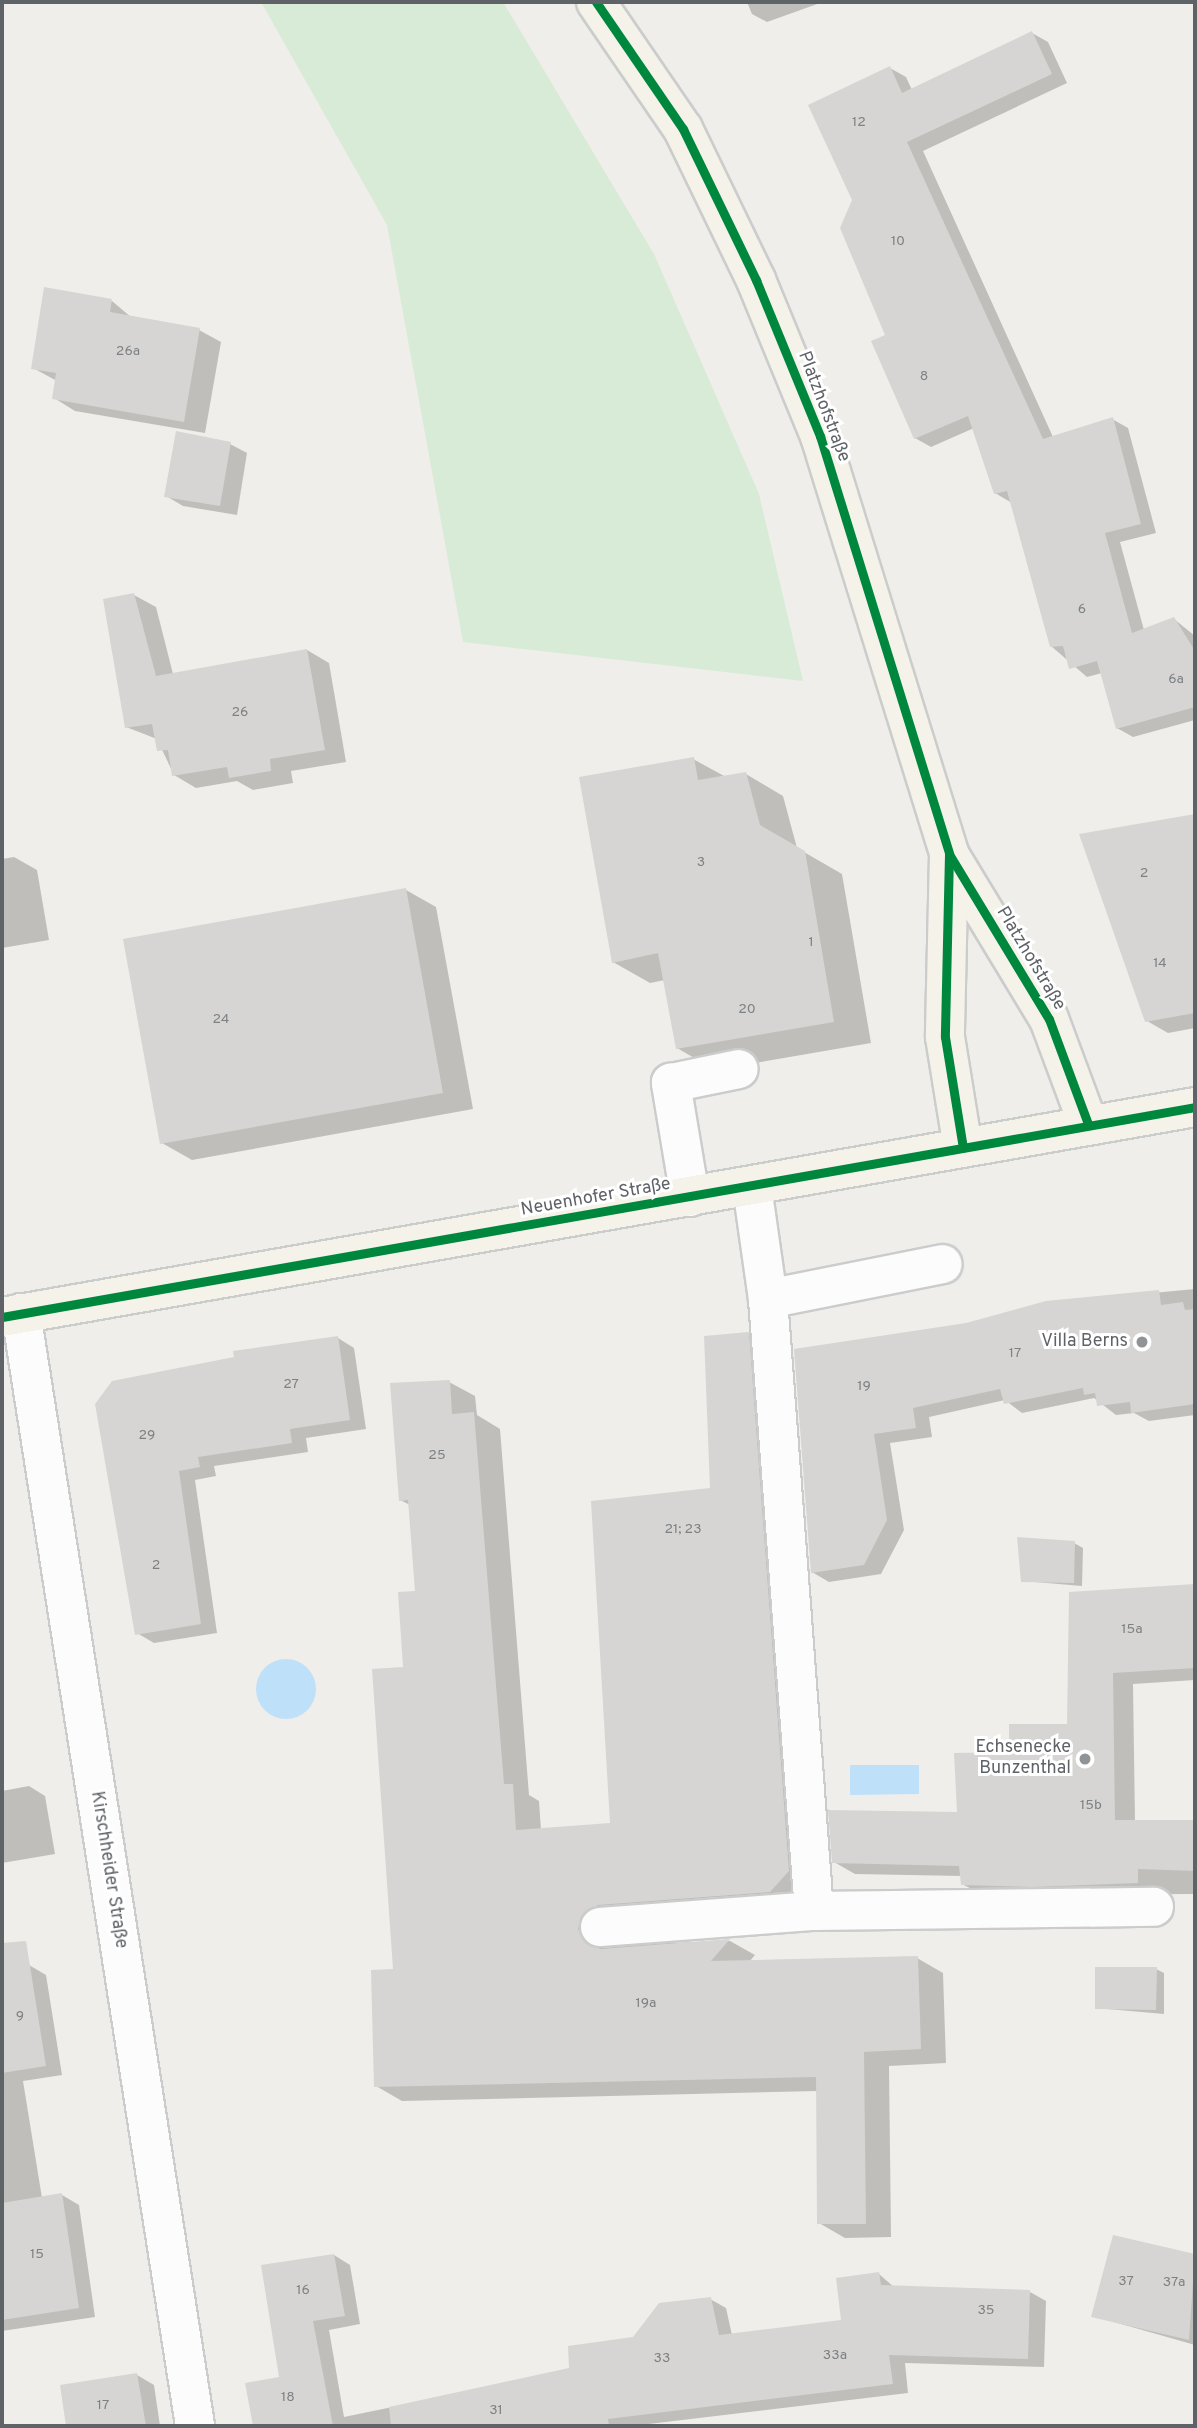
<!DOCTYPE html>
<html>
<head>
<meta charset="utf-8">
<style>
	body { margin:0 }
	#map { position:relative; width:1197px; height:2428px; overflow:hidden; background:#efeeea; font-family:Overpass,sans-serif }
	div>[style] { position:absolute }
	.green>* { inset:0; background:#d8ebd6 }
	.water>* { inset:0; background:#bfe0f9 }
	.round { border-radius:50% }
	.shadow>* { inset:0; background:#0003 }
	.building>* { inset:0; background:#d6d5d3 }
	.roads { filter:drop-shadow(2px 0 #cbcccc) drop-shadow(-2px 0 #cbcccc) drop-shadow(0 2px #cbcccc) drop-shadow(0 -2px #cbcccc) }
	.minor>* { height:38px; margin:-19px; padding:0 19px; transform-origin:19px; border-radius:19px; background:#fdfcfc }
	.major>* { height:38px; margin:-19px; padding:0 19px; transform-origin:19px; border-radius:19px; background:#f4f2e9 }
	.cycleway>* { height:9px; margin:-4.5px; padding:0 4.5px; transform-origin:4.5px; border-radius:4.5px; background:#00873e }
	.dots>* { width:19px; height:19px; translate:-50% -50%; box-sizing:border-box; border:4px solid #fff; border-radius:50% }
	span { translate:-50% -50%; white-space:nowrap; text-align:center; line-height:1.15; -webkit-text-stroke:6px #fff; paint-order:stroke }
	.number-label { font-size:14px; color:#7e8184 }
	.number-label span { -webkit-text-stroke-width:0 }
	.street-label { font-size:18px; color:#5f6368 }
	.poi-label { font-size:18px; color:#5f6368 }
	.right { translate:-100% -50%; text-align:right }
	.frame { position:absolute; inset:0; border:4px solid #5f6368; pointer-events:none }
</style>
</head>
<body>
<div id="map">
	<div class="green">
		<div style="clip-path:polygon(261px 2px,503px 2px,654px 254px,759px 494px,803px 681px,463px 642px,387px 225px)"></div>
	</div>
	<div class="water">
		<div class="round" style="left:256px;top:1659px;width:60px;height:60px"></div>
		<div style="clip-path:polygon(850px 1765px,919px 1765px,919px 1794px,850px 1795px)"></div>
	</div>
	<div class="shadow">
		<div style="clip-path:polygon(747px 2px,823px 2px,767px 22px,752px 14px)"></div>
		<div style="clip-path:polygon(1032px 33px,1048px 42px,1067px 83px,923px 151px,1053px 437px,1112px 419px,1128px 428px,1156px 533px,1120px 542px,1144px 630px,1174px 619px,1195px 636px,1195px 720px,1133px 737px,1117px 728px,1102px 673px,1087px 677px,1051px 646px,1012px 503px,995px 493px,974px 428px,931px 447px,915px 438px,854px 200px,890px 68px,906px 77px,912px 90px)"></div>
		<div style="clip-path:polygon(112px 301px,132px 318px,199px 330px,221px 342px,205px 433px,75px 411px,54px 398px,57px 381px,33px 368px)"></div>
		<div style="clip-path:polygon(230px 444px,247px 453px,237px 515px,183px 506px,166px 496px)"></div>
		<div style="clip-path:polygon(134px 595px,156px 607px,173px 674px,307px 650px,329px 663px,346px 762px,291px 771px,293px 783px,253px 790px,237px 781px,196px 788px,174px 775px,157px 739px,126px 727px)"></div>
		<div style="clip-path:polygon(693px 759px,726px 777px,746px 774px,783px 796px,797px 848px,842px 874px,871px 1043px,715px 1070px,677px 1048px,665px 980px,650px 983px,613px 962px)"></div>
		<div style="clip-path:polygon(1195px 815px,1195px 1028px,1168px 1033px,1147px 1021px,1081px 836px)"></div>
		<div style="clip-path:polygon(14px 857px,37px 870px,49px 940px,2px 948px,2px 859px)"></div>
		<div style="clip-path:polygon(406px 890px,436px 907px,473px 1109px,192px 1160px,162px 1143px)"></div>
		<div style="clip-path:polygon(1195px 1289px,1195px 1415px,1149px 1421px,1134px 1413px,1116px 1415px,1094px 1398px,1022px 1413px,1005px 1400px,929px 1417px,932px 1437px,890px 1443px,904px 1530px,881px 1574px,829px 1582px,812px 1572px,796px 1351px,967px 1325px,1046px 1303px)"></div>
		<div style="clip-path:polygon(748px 1334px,774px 1349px,797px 1906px,604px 1945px,730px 1941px,755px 1955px,749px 1962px,917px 1958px,943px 1973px,946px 2063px,889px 2066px,891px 2237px,845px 2238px,819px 2223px,818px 2091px,402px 2101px,376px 2086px,395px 1971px,405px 1669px,417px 1593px,410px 1505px,400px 1500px,449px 1382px,475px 1396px,477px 1415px,500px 1429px,529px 1795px,539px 1801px,541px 1830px,612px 1825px,711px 1489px)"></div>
		<div style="clip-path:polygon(338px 1338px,354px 1348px,366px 1429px,306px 1438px,308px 1452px,214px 1466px,216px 1476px,195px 1480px,217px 1633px,154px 1643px,137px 1633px,97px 1405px)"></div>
		<div style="clip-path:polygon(1074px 1543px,1083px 1548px,1082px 1586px,1023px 1581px)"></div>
		<div style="clip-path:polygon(1195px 1586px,1195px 1680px,1133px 1684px,1135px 1822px,1195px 1822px,1195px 1894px,983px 1895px,962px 1884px,962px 1876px,855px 1874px,834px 1862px,959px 1814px,1011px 1754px,1069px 1726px,1070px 1594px)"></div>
		<div style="clip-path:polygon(29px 1786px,45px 1796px,55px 1854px,2px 1863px,2px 1791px)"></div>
		<div style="clip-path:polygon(29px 1965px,46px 1975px,62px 2075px,23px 2081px,42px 2198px,62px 2195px,79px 2205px,95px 2317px,2px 2331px,2px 1969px)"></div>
		<div style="clip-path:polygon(1156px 1969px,1164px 1973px,1164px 2014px,1096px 2008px)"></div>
		<div style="clip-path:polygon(1114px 2237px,1195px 2256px,1195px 2345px,1093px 2316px)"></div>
		<div style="clip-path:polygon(334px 2255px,350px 2265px,360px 2324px,329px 2330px,344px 2417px,571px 2370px,710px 2299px,726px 2308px,732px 2335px,843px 2322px,879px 2274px,895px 2288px,1030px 2292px,1046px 2301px,1044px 2367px,905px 2363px,908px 2393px,632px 2426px,254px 2426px,247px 2385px,281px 2379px)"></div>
		<div style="clip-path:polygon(137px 2375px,154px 2385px,160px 2426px,68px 2426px,62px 2387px)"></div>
	</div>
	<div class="building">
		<div style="clip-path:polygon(1032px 31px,1052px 74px,907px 142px,1043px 439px,1113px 417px,1141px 524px,1105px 533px,1132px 633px,1174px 617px,1195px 651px,1195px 707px,1116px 729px,1097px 661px,1069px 669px,1063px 646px,1050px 647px,1007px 491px,994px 494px,968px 416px,914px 439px,871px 341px,885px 335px,840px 228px,852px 200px,808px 105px,890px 66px,902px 93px)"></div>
		<div style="clip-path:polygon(44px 287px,112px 299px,110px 312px,200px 328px,184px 422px,52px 399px,56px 373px,31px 369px)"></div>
		<div style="clip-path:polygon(176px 431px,231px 442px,220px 506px,164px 497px)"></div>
		<div style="clip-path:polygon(134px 593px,156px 676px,307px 649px,325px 750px,270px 759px,271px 771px,229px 778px,227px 767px,172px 776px,168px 750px,157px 751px,152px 724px,125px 728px,103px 599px)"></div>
		<div style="clip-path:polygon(694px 757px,698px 780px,746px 772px,760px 825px,805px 851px,834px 1022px,676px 1049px,658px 953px,612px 963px,579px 777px)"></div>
		<div style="clip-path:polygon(1195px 814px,1195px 1013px,1145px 1022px,1079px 834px)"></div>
		<div style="clip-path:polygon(406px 888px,443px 1093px,160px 1144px,123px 939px)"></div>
		<div style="clip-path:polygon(1159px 1290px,1161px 1305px,1183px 1302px,1185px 1310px,1195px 1309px,1195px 1404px,1131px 1413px,1130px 1402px,1097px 1406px,1095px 1393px,1084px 1395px,1083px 1388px,1004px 1404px,1000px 1389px,913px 1408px,916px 1428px,874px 1434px,887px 1520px,864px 1565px,811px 1573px,794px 1349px,966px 1323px,1046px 1301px)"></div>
		<div style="clip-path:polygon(749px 1332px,789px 1871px,770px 1892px,598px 1905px,581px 1917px,578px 1929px,590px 1946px,601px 1949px,730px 1939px,711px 1961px,918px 1956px,921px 2049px,864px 2052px,866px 2224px,817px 2224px,816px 2077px,374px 2087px,371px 1970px,393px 1969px,372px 1669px,403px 1667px,398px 1592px,415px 1591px,408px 1500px,399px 1501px,390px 1383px,450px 1380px,452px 1414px,474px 1412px,504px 1784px,513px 1784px,516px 1830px,610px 1823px,591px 1501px,710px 1488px,704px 1336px)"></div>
		<div style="clip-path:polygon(338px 1336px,350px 1420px,290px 1429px,292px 1443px,198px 1457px,200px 1467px,179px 1471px,201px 1624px,135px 1635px,95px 1404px,112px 1381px,234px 1357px,233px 1351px)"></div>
		<div style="clip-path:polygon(1017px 1537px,1075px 1541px,1074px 1583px,1021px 1582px)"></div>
		<div style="clip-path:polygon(1195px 1584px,1195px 1668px,1113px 1673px,1115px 1820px,1195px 1820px,1195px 1871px,1138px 1869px,1138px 1883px,1032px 1887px,961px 1885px,959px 1866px,832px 1863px,828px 1810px,957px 1812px,954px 1753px,1009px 1752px,1009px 1724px,1067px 1724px,1069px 1592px)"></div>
		<div style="clip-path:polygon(26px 1941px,46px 2066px,2px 2073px,2px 1943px)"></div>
		<div style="clip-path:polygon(1095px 1967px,1157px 1967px,1156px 2010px,1095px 2009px)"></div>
		<div style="clip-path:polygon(62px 2193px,79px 2308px,2px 2320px,2px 2203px)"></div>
		<div style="clip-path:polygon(1113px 2235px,1195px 2254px,1189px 2340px,1091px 2317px)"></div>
		<div style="clip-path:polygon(334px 2254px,345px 2316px,313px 2321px,333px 2426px,253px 2426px,245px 2383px,279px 2377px,261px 2265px)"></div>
		<div style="clip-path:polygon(879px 2272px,881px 2285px,1030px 2290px,1028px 2359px,889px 2355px,893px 2384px,608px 2419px,609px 2426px,391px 2426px,389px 2407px,569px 2368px,568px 2346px,633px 2337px,659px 2303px,711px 2297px,719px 2335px,841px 2320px,836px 2278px)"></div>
		<div style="clip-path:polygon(137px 2373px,146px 2426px,66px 2426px,60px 2385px)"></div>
	</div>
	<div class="roads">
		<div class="minor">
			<div style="left:690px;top:1197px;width:116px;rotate:-99.5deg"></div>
			<div style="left:671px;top:1083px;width:69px;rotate:-11.6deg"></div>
			<div style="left:768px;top:1299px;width:178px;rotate:-11.3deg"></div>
			<div style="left:21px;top:1313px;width:1127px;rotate:81.11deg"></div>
			<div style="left:814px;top:1911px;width:340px;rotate:-0.7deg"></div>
			<div style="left:600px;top:1927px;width:215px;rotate:-4.3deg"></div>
			<div style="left:814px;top:1911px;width:614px;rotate:-94.3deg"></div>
			<div style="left:768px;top:1299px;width:114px;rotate:-98.1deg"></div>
		</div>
		<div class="major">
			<div style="left:596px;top:2px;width:154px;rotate:55.6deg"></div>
			<div style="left:683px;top:129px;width:168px;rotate:64.2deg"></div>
			<div style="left:756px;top:280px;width:169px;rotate:67.7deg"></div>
			<div style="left:820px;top:436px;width:437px;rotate:72.8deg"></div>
			<div style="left:949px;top:854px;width:193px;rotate:58.8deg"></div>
			<div style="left:1049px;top:1019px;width:112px;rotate:69.6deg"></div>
			<div style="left:949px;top:854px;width:183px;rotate:91.3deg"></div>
			<div style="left:945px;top:1037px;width:112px;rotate:80.8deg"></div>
			<div style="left:2px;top:1317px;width:1211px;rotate:-9.98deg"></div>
		</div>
	</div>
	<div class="cycleway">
		<div style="left:596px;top:2px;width:154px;rotate:55.6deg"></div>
		<div style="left:683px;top:129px;width:168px;rotate:64.2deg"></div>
		<div style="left:756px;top:280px;width:169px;rotate:67.7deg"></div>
		<div style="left:820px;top:436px;width:437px;rotate:72.8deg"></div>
		<div style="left:949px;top:854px;width:193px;rotate:58.8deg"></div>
		<div style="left:1049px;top:1019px;width:112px;rotate:69.6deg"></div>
		<div style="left:949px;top:854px;width:183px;rotate:91.3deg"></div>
		<div style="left:945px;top:1037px;width:112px;rotate:80.8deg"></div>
		<div style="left:2px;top:1317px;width:1211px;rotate:-9.98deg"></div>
	</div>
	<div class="dots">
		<div style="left:1142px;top:1342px;background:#919496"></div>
		<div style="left:1085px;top:1759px;background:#919496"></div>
	</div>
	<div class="number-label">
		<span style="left:859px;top:123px">12</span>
		<span style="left:898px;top:242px">10</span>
		<span style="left:128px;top:352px">26a</span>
		<span style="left:924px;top:377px">8</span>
		<span style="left:1082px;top:610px">6</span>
		<span style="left:1176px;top:680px">6a</span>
		<span style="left:240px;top:713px">26</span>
		<span style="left:701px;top:863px">3</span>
		<span style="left:1144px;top:874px">2</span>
		<span style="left:811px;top:943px">1</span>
		<span style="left:1160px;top:964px">14</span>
		<span style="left:747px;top:1010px">20</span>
		<span style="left:221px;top:1020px">24</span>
		<span style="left:1015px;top:1354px">17</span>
		<span style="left:291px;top:1385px">27</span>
		<span style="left:864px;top:1387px">19</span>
		<span style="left:147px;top:1436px">29</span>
		<span style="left:437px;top:1456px">25</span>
		<span style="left:683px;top:1530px">21; 23</span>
		<span style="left:156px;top:1566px">2</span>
		<span style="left:1132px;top:1630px">15a</span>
		<span style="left:1091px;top:1806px">15b</span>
		<span style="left:646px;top:2004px">19a</span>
		<span style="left:20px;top:2017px">9</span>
		<span style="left:37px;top:2255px">15</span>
		<span style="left:1126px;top:2282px">37</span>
		<span style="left:1174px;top:2283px">37a</span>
		<span style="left:303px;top:2291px">16</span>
		<span style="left:986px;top:2311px">35</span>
		<span style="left:835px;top:2356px">33a</span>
		<span style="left:662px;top:2359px">33</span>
		<span style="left:288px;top:2398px">18</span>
		<span style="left:103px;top:2406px">17</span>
		<span style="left:496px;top:2411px">31</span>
	</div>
	<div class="street-label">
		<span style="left:823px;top:407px;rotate:69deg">Platzhofstraße</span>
		<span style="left:1030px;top:959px;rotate:59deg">Platzhofstraße</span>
		<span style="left:596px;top:1198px;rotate:-10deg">Neuenhofer Straße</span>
		<span style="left:108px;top:1870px;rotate:81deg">Kirschheider Straße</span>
	</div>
	<div class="poi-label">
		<span class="right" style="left:1128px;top:1342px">Villa Berns</span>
		<span class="right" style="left:1071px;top:1759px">Echsenecke<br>Bunzenthal</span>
	</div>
	<div class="frame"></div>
</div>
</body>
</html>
